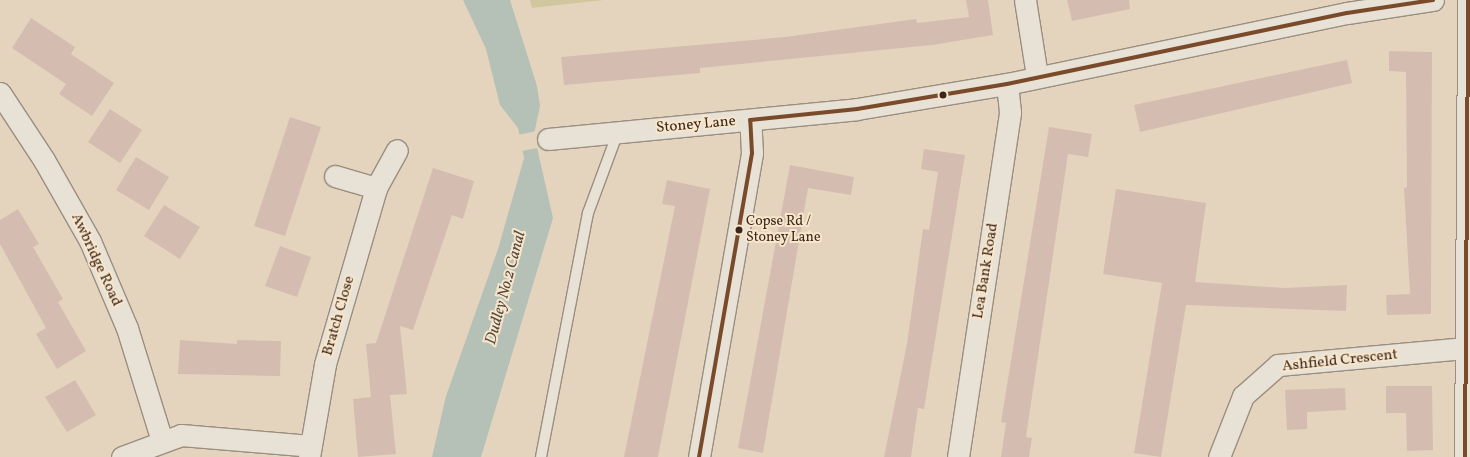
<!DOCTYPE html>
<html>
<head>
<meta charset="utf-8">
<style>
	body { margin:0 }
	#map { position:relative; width:1470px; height:457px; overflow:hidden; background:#e5d4bd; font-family:Vollkorn,serif }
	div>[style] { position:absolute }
	.green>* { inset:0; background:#d1c79f }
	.water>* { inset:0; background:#b5c0b7 }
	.pier>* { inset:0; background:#e5d4bd }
	.building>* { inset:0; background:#d4bdb0 }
	.roads { filter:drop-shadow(1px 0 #9a8e80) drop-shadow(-1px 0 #9a8e80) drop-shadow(0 1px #9a8e80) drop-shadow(0 -1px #9a8e80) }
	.service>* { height:10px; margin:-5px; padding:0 5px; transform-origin:5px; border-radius:5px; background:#e8e1d5 }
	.minor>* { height:21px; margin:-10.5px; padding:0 10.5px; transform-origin:10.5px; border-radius:10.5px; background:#e8e1d5 }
	.bus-1>* { height:4px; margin:-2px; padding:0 2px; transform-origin:2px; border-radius:2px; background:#7a4b2a }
	.dots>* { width:11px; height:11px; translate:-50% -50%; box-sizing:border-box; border:2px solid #f8e6ca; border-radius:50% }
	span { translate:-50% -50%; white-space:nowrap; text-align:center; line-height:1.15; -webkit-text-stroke:4px #f8e6ca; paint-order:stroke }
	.bus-label { font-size:14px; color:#3c271f }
	.left { translate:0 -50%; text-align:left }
	.street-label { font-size:15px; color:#3c271f }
	.water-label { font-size:16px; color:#554b44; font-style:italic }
</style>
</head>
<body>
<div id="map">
	<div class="green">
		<div style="clip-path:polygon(530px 0,604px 0,532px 8px)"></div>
	</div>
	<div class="water">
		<div style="clip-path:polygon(463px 0,510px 0,537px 86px,540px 106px,534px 134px,553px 218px,481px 457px,432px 457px,446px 396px,498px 249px,524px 158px,518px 128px,500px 105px,486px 49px)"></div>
	</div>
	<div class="pier">
		<div style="clip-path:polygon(537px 131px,538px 148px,521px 151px,517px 135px)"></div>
	</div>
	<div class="building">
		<div style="clip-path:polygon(966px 0,988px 0,993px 35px,932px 45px,700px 68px,700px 73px,564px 85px,561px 57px,785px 37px,916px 19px,917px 23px,969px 17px)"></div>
		<div style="clip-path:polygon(1067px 0,1129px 0,1130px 9px,1072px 21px)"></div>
		<div style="clip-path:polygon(31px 18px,75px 47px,71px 54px,114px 83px,92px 116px,59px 94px,66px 84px,12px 48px)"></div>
		<div style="clip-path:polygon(1389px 51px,1432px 52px,1431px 314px,1387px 315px,1386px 295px,1410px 294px,1404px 188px,1407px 187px,1406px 72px,1389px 71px)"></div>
		<div style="clip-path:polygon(1347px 60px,1352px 83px,1140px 132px,1134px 105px)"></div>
		<div style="clip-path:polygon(110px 109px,142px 130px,120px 163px,88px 142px)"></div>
		<div style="clip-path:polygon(290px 117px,321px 127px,285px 236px,254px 226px)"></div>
		<div style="clip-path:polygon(1049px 127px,1092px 134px,1088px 157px,1068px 154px,1026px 437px,1032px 438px,1029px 457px,1001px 457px,1006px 423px,1001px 422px)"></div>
		<div style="clip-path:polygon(924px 149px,965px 155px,924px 409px,918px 408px,911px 457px,884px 457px,907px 344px,923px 229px,929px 230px,938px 172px,921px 169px)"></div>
		<div style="clip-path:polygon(136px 157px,169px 177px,149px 210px,116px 190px)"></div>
		<div style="clip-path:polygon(790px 165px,854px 177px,851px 195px,808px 188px,763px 453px,738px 448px)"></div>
		<div style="clip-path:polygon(433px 168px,474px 181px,463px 219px,452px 215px,413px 330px,400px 326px,407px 394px,390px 395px,396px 454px,358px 457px,353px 399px,371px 397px,366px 344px,376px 343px)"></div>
		<div style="clip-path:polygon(667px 180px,710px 189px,658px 457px,624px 457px,675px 206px,662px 204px)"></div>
		<div style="clip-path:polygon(1116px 189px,1206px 203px,1195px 282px,1285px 288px,1347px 285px,1346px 311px,1186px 305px,1161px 457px,1134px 453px,1162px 283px,1103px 274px)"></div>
		<div style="clip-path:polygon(164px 205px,200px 227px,180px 259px,144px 236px)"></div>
		<div style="clip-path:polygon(18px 209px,39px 244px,33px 247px,63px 299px,58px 302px,86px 351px,57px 369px,36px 334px,46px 328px,0 244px,0 220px)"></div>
		<div style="clip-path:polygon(280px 246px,311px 257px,297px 297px,265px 286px)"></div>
		<div style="clip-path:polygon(180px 340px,237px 344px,237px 340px,281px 341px,280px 376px,178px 374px)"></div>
		<div style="clip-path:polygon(75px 380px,96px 415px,67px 432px,45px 397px)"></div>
		<div style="clip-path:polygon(1386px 386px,1432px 386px,1433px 450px,1407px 451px,1406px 413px,1386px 413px)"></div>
		<div style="clip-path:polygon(1345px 388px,1346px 410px,1307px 412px,1307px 429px,1287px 430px,1285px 390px)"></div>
	</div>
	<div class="roads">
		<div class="service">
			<div style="left:541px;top:457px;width:248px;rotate:-79.1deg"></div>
			<div style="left:588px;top:213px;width:86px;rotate:-69.7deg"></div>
		</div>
		<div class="minor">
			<div style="left:1025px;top:0;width:77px;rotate:81deg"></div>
			<div style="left:0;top:93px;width:80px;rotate:56.7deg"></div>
			<div style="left:44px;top:160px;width:93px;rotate:60.4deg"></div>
			<div style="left:90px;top:241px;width:95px;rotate:67deg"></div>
			<div style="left:127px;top:328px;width:118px;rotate:72.8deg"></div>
			<div style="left:548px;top:139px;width:310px;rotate:-5.5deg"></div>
			<div style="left:857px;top:109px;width:152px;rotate:-9.5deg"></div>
			<div style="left:1007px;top:84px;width:347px;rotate:-11.8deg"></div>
			<div style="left:1347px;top:13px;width:87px;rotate:-8.6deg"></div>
			<div style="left:335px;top:176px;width:43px;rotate:16.3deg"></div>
			<div style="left:122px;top:457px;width:63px;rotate:-20.4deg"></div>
			<div style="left:181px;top:435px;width:130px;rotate:4.8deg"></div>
			<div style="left:309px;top:457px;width:94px;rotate:-80.2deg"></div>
			<div style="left:325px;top:364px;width:183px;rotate:-73.8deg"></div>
			<div style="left:376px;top:188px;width:43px;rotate:-61.1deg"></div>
			<div style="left:699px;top:457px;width:309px;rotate:-80.1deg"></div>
			<div style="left:752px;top:153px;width:33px;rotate:-93deg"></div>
			<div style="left:958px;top:457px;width:349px;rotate:-81.4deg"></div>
			<div style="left:1010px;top:112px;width:28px;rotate:-96deg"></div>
			<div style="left:1219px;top:457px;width:66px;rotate:-68.5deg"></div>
			<div style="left:1243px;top:396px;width:47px;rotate:-41.5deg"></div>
			<div style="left:1278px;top:365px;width:189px;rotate:-5.2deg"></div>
			<div style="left:1465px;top:457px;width:457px;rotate:-89.6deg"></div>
		</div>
	</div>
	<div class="bus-1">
		<div style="left:699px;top:457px;width:309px;rotate:-80.1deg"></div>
		<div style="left:752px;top:153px;width:33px;rotate:-93deg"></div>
		<div style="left:750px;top:120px;width:108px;rotate:-5.9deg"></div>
		<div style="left:857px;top:109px;width:152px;rotate:-9.5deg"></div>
		<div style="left:1007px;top:84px;width:347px;rotate:-11.8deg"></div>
		<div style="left:1347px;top:13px;width:87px;rotate:-8.6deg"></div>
		<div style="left:1465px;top:457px;width:457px;rotate:-89.6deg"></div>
	</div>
	<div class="dots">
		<div style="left:943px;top:95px;background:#3c271f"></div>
		<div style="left:739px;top:230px;background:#3c271f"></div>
	</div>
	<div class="bus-label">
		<span class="left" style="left:746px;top:230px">Copse Rd /<br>Stoney Lane</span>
	</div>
	<div class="street-label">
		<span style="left:696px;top:125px;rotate:-5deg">Stoney Lane</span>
		<span style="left:96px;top:260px;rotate:65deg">Awbridge Road</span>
		<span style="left:986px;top:271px;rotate:-81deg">Lea Bank Road</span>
		<span style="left:339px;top:316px;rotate:-74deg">Bratch Close</span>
		<span style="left:1340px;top:361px;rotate:-6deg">Ashfield Crescent</span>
	</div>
	<div class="water-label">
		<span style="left:506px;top:288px;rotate:-75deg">Dudley No.2 Canal</span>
	</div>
</div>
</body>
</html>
